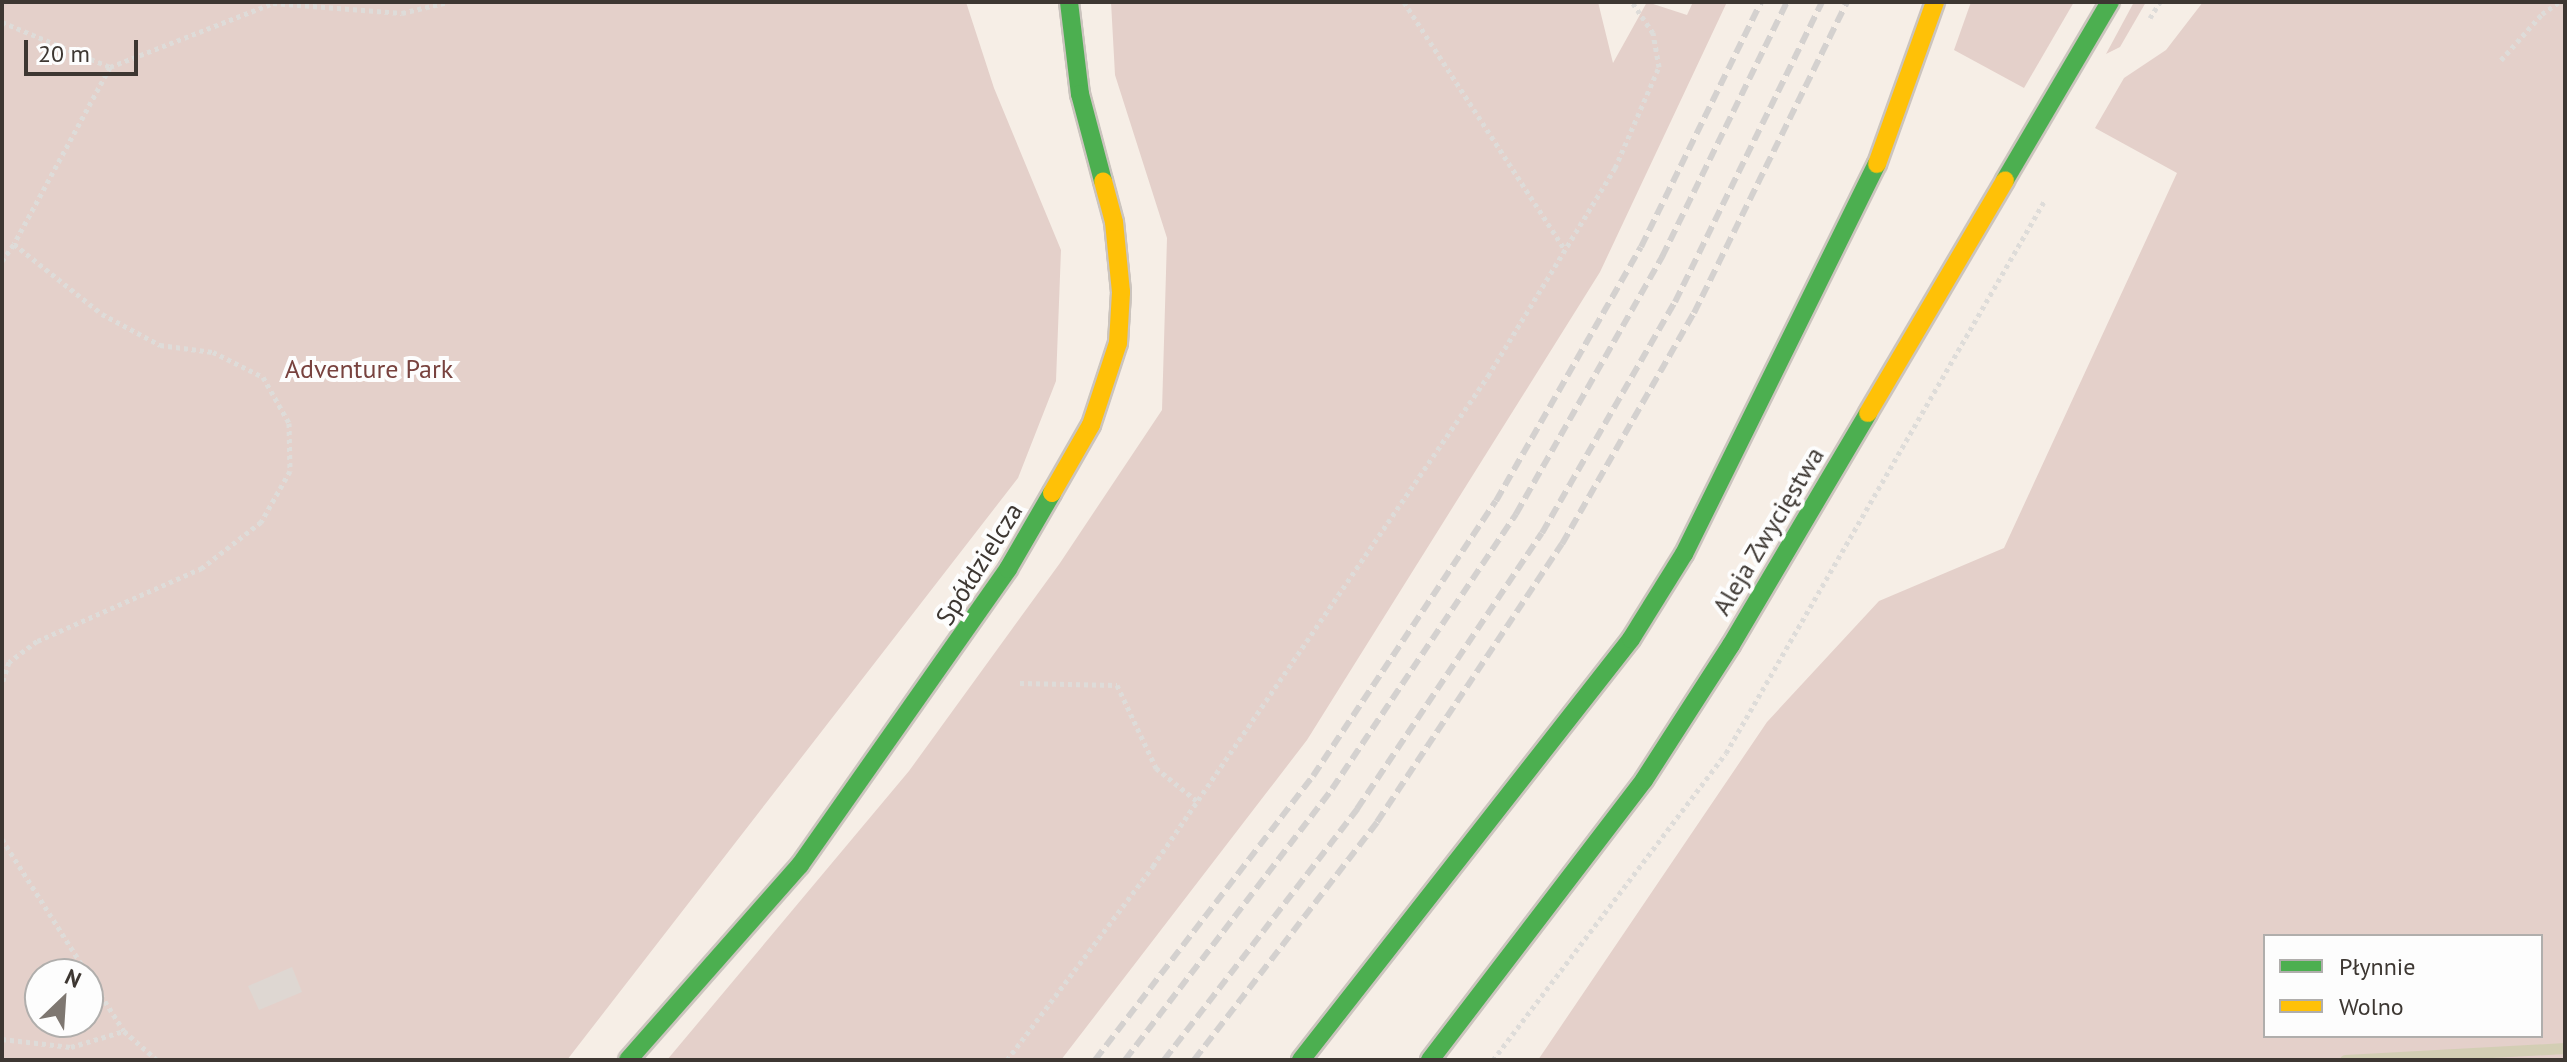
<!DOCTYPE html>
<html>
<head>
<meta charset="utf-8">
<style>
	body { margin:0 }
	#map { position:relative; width:2567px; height:1062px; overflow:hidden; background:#f6eee6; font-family:"PT Sans",sans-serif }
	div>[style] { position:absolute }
	.green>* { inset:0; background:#e4d0ca }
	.stream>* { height:11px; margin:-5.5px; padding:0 5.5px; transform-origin:5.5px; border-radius:5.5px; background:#d3ceb4 }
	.building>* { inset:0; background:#ded7d2 }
	.path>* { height:5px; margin-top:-2.5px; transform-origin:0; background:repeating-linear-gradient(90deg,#dedcd9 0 4px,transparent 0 8px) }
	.roads { filter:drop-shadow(2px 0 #cbc4be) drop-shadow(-2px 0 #cbc4be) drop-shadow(0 2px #cbc4be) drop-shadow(0 -2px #cbc4be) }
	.fast>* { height:18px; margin:-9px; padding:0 9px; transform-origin:9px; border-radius:9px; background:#4caf50 }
	.slow>* { height:18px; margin:-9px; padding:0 9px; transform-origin:9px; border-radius:9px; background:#ffc107 }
	.rail>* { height:6px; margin-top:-3px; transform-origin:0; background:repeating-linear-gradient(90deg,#d4d1cf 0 12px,transparent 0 18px) }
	span { translate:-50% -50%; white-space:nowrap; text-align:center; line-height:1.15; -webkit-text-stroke:8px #fdfdfd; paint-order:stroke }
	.park-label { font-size:26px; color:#78423e }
	.street-label { font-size:26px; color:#3d3732 }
	.frame { position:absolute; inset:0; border:4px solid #3d3732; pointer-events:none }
	.legend { position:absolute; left:2263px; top:934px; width:280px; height:104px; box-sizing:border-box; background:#fdfdfd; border:2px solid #b0aeac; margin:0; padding:10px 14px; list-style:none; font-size:24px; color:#3d3732 }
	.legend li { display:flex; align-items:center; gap:16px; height:40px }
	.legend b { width:40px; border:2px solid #b0aeac }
	.north { position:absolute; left:24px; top:958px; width:80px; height:80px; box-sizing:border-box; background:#fdfdfd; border:2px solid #b0aeac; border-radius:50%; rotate:25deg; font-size:22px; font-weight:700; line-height:32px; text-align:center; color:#3d3732 }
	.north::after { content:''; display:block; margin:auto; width:28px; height:36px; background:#7e7771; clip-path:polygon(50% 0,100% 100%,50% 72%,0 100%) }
	.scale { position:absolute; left:24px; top:40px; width:114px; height:36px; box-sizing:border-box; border:4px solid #3d3732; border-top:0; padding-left:10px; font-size:24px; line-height:28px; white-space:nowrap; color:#3d3732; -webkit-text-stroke:6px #fdfdfd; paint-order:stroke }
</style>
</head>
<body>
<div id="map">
	<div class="green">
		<div style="clip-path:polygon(evenodd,2px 2px,966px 2px,994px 88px,1061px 250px,1056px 381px,1018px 478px,567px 1060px,2px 1060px,2px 2px,40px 974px,88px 974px,88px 1022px,40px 1022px,40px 974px)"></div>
		<div style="clip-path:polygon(1111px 2px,1598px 2px,1613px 63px,1647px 2px,1687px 15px,1693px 2px,1727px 2px,1600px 272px,1307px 740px,1061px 1060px,667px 1060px,909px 771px,1060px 563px,1162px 410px,1167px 238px,1115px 75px)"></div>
		<div style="clip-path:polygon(1971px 2px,2074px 2px,2024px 88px,1954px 50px)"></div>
		<div style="clip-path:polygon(2134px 2px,2146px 2px,2120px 47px,2106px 54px)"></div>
		<div style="clip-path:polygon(evenodd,2203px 2px,2565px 2px,2565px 1060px,1538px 1060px,1767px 722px,1879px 601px,2004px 548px,2177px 173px,2095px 128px,2124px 78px,2166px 50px,2203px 2px,2265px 936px,2541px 936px,2541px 1036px,2265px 1036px,2265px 936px)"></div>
	</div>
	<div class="stream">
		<div style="left:2345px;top:1060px;width:220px;rotate:-3.1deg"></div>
	</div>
	<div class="building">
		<div style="clip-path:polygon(292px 967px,302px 992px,259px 1010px,248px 986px)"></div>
	</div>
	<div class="path">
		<div style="left:1404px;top:2px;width:293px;rotate:57deg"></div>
		<div style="left:2150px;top:18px;width:19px;rotate:-58deg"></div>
		<div style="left:2px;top:22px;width:117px;rotate:22.6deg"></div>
		<div style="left:110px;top:67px;width:201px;rotate:118.5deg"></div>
		<div style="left:14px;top:244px;width:112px;rotate:38.5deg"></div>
		<div style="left:102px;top:314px;width:66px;rotate:28.1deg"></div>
		<div style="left:160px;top:345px;width:53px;rotate:7.5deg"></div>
		<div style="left:213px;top:352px;width:56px;rotate:26.6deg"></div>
		<div style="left:263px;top:377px;width:53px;rotate:60.5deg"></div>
		<div style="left:289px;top:423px;width:48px;rotate:88.8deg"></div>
		<div style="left:290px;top:471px;width:59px;rotate:119.6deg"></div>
		<div style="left:261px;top:522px;width:75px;rotate:142.1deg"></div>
		<div style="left:202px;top:568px;width:180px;rotate:156.1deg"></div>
		<div style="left:37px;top:641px;width:35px;rotate:143deg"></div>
		<div style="left:9px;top:662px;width:22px;rotate:108deg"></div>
		<div style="left:2501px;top:60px;width:62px;rotate:-48.3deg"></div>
		<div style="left:2542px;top:14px;width:21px;rotate:-35deg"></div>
		<div style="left:110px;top:67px;width:175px;rotate:-21.4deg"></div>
		<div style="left:273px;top:3px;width:129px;rotate:4.4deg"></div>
		<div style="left:402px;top:13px;width:47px;rotate:-13.4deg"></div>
		<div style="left:2px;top:261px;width:21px;rotate:-55deg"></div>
		<div style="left:1020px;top:683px;width:97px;rotate:1.2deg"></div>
		<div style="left:1117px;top:685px;width:92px;rotate:64.8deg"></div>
		<div style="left:1156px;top:768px;width:53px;rotate:38.8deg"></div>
		<div style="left:2px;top:839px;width:227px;rotate:57.6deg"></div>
		<div style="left:124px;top:1031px;width:44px;rotate:41.3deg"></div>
		<div style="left:2px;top:1039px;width:69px;rotate:6.6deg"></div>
		<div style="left:71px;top:1047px;width:55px;rotate:-16.8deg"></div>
		<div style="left:1007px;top:1060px;width:243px;rotate:-53deg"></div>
		<div style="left:1153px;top:866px;width:594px;rotate:-55.64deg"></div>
		<div style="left:1488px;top:376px;width:244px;rotate:-58.6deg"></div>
		<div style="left:1615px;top:168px;width:110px;rotate:-66.5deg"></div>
		<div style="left:1659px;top:67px;width:35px;rotate:-100deg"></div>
		<div style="left:1653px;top:33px;width:37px;rotate:-124deg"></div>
		<div style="left:1493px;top:1060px;width:385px;rotate:-52.8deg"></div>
		<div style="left:1726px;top:753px;width:638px;rotate:-60.02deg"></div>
	</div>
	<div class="roads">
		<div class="fast">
			<div style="left:1069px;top:2px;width:93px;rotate:83.2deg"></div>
			<div style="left:1080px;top:94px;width:90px;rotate:75.2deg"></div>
			<div style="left:2005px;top:180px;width:207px;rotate:-59.5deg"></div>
			<div style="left:628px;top:1060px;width:260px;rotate:-48.6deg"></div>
			<div style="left:800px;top:865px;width:362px;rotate:-54.9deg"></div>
			<div style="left:1008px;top:569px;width:88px;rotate:-59.9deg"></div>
			<div style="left:1301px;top:1060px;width:535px;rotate:-51.91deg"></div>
			<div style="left:1631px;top:639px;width:100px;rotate:-58.1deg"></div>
			<div style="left:1684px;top:554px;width:435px;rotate:-63.7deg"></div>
			<div style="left:1430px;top:1060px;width:352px;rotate:-52.6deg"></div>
			<div style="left:1644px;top:780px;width:161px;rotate:-57.2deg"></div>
			<div style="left:1731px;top:645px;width:269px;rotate:-59.4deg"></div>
		</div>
		<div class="slow">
			<div style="left:1877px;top:164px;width:172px;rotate:-70.3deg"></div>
			<div style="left:1868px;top:413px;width:270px;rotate:-59.5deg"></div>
			<div style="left:1052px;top:493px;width:78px;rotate:-60.2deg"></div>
			<div style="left:1091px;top:425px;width:86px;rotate:-71.8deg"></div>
			<div style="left:1118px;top:343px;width:51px;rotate:-86.6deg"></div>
			<div style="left:1121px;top:292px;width:70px;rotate:-95.7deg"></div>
			<div style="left:1114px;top:222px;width:42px;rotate:-105deg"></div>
		</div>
	</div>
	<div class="rail">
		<div style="left:1095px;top:1060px;width:358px;rotate:-52.5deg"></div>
		<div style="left:1313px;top:776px;width:330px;rotate:-56.4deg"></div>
		<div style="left:1496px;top:501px;width:292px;rotate:-60.3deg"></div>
		<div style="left:1641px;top:247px;width:273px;rotate:-63.9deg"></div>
		<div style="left:1125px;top:1060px;width:341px;rotate:-52.6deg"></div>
		<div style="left:1332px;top:789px;width:331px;rotate:-56.2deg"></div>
		<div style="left:1516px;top:514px;width:296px;rotate:-60.4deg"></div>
		<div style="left:1662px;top:257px;width:284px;rotate:-63.9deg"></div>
		<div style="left:1164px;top:1060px;width:317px;rotate:-52.4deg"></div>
		<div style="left:1357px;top:809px;width:332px;rotate:-56.2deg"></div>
		<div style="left:1542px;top:533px;width:267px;rotate:-60.1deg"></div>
		<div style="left:1675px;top:302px;width:334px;rotate:-63.9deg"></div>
		<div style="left:1194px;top:1060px;width:300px;rotate:-52.4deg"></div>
		<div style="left:1377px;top:822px;width:334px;rotate:-56.4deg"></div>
		<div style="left:1562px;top:544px;width:266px;rotate:-60.3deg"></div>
		<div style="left:1694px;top:313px;width:347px;rotate:-63.8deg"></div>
	</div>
	<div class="park-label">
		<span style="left:369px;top:369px">Adventure Park</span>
	</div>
	<div class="street-label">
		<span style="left:1768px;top:531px;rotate:-59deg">Aleja Zwycięstwa</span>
		<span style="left:979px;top:564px;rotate:-58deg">Spółdzielcza</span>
	</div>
	<div class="frame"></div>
	<ul class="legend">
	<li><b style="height:10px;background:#4caf50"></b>Płynnie</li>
	<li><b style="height:10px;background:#ffc107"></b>Wolno</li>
	</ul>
	<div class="north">N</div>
	<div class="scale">20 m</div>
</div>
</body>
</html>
